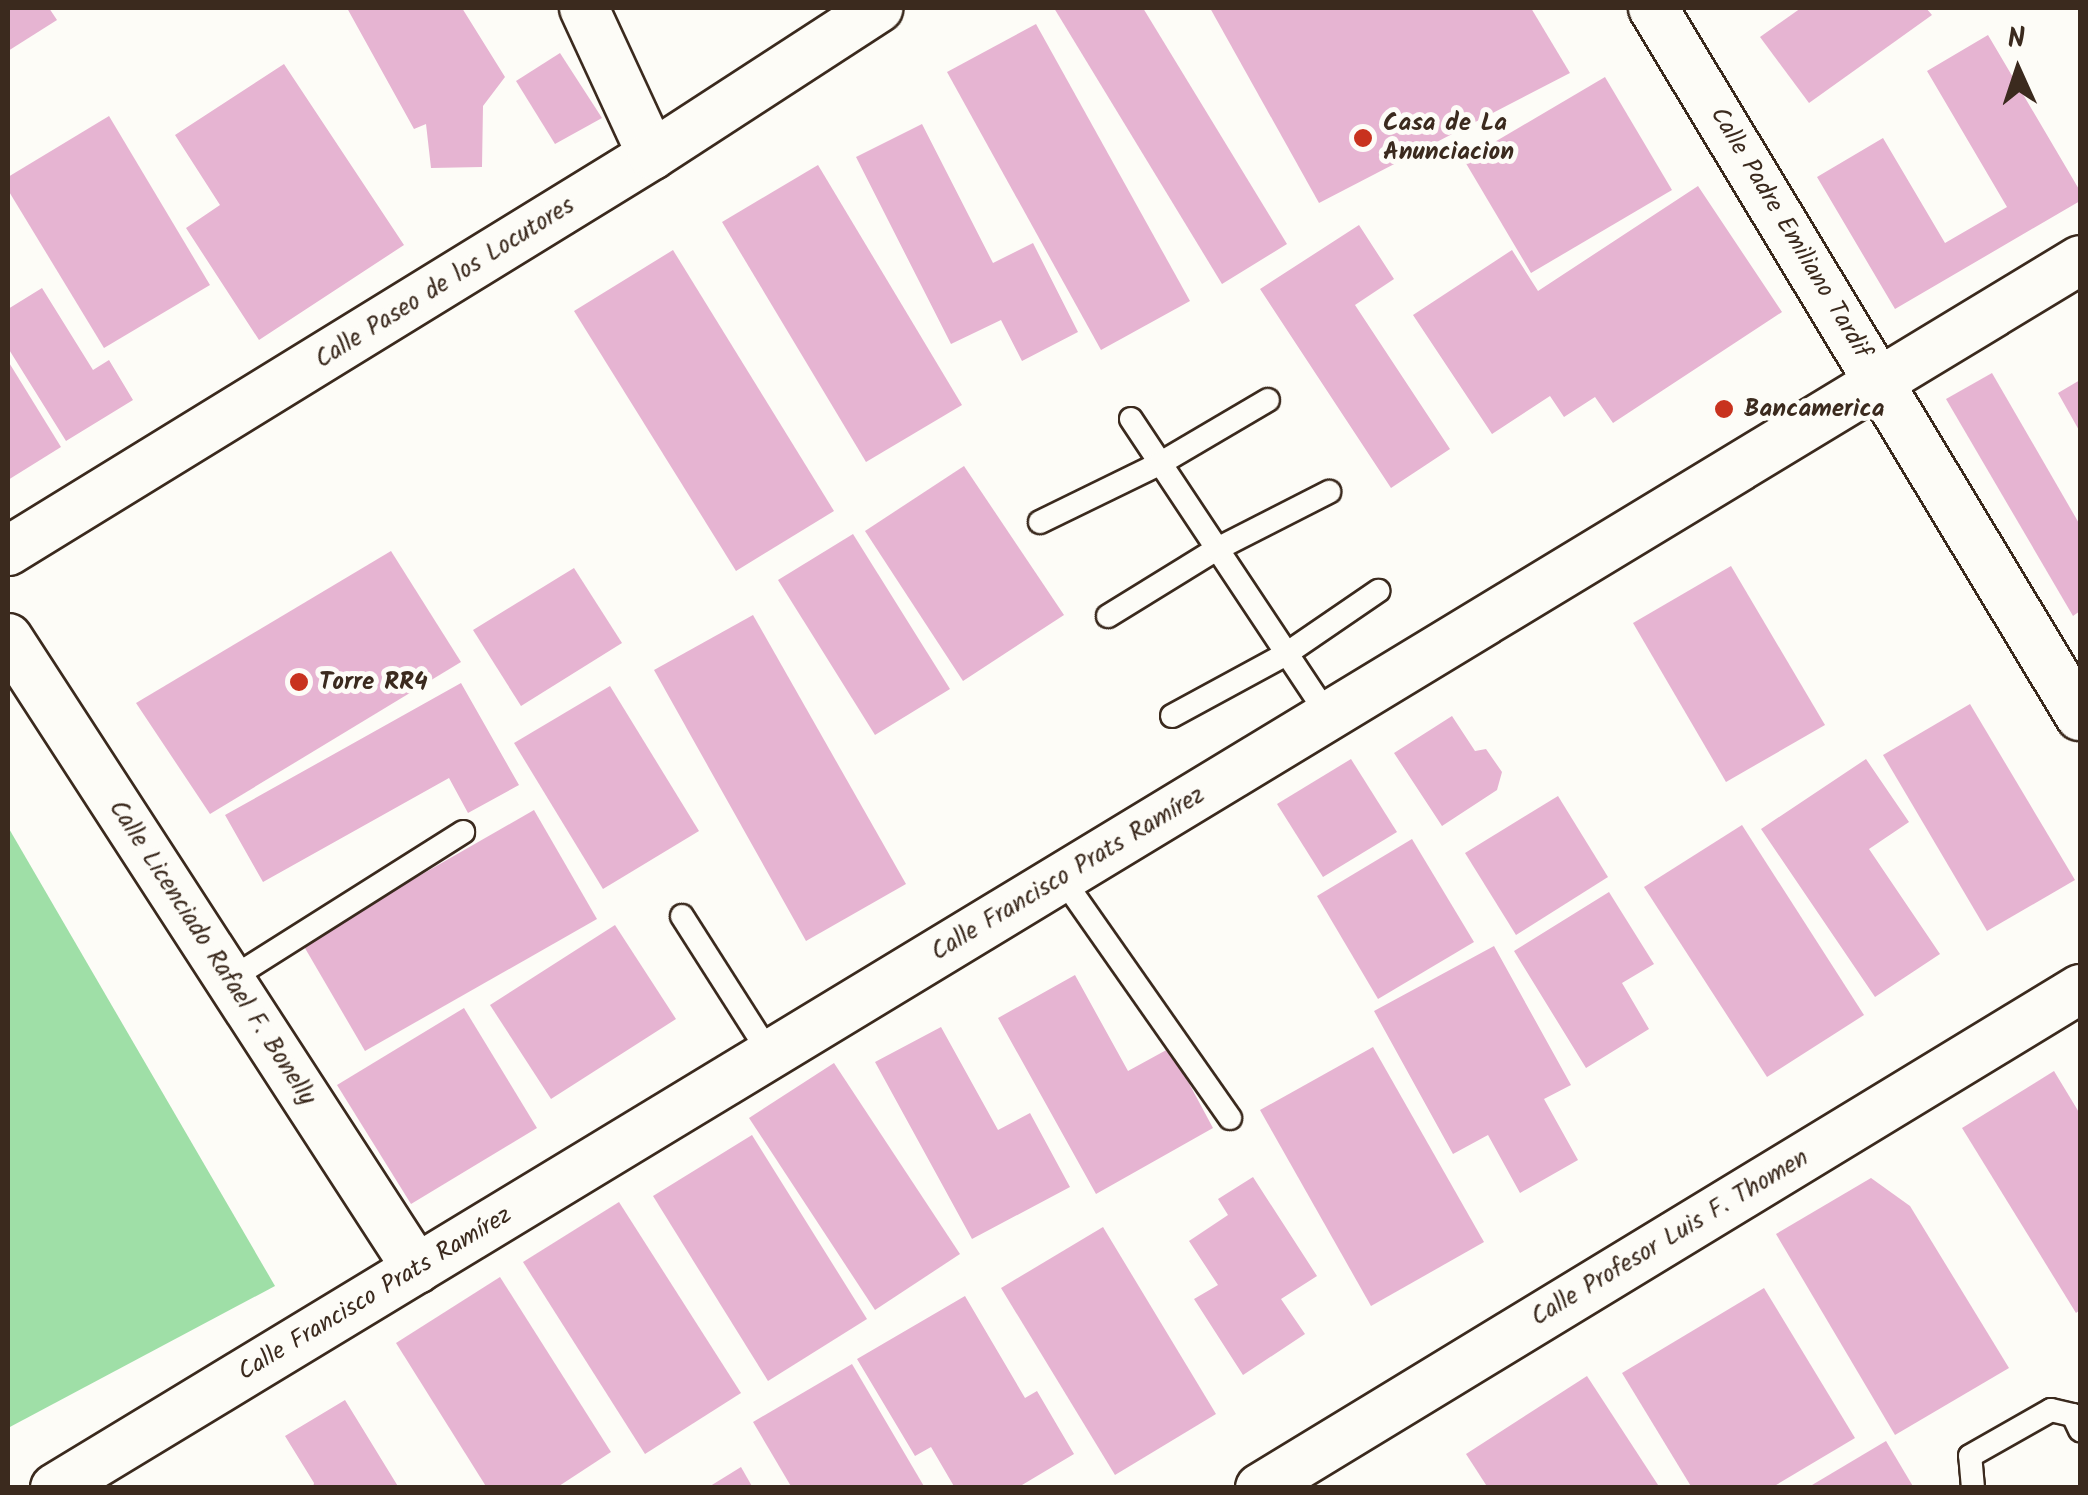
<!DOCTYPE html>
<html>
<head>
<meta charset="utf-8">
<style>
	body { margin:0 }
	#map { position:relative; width:2088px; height:1495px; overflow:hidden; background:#fdfcf7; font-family:Kalam,sans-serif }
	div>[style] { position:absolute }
	.green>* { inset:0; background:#9fdfa7 }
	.building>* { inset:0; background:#e6b4d2 }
	.roads { filter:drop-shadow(2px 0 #3b2a1e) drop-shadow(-2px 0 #3b2a1e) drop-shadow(0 2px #3b2a1e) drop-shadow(0 -2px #3b2a1e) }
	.lane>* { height:22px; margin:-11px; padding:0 11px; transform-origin:11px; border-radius:11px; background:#fdfcf7 }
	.street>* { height:48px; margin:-24px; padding:0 24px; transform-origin:24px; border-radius:24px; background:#fdfcf7 }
	.dots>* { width:28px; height:28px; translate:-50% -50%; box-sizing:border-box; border:5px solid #fdfcf7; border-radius:50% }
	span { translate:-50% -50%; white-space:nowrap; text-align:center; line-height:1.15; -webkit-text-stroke:10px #fdfcf7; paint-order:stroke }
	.poi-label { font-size:25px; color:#3b2a1e; font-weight:700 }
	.left { translate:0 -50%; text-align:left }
	.street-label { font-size:25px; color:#3b2a1e }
	.frame { position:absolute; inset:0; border:10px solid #3b2a1e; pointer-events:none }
	.north { position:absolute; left:1968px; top:20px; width:100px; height:100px; -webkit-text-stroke:8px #fdfcf7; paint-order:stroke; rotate:357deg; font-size:28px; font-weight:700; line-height:40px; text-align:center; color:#3b2a1e }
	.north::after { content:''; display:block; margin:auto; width:35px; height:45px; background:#3b2a1e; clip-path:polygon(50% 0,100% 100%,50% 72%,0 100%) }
</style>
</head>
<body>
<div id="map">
	<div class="green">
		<div style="clip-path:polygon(8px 827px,275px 1286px,8px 1428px)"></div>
	</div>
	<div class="building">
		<div style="clip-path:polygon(8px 8px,49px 8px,57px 20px,8px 51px)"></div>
		<div style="clip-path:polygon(347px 8px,462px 8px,505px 77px,483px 106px,482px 167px,431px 168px,426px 124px,414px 129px)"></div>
		<div style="clip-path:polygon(1054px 8px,1143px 8px,1287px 244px,1222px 284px)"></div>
		<div style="clip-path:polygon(1210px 8px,1531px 8px,1570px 73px,1319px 203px)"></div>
		<div style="clip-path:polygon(1801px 8px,1926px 8px,1932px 15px,1809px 103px,1760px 37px)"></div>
		<div style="clip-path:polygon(1036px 24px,1190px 301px,1101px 350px,947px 72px)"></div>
		<div style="clip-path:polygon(1988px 35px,2080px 191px,2080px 201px,1895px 309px,1817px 177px,1883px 138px,1945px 243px,2007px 207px,1927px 71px)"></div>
		<div style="clip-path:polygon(560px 53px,602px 118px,555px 144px,516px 81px)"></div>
		<div style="clip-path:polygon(284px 64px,404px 245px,259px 340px,186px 228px,220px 205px,175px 135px)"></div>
		<div style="clip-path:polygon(1605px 77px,1672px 190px,1531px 273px,1464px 160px)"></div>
		<div style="clip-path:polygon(109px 116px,210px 285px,104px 348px,8px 190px,8px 177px)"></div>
		<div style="clip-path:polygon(922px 124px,993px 263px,1033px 243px,1078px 332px,1022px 361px,1001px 320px,951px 344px,856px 157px)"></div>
		<div style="clip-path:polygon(818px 165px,962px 405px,866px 462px,722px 222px)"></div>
		<div style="clip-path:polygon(1698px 186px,1782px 312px,1613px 423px,1595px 397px,1564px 417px,1550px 396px,1492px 434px,1413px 315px,1512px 250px,1538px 291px)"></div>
		<div style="clip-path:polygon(1359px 225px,1394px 279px,1355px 305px,1450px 449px,1391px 488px,1260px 289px)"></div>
		<div style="clip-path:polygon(673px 250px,834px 511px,736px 571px,574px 311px)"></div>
		<div style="clip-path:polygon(42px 288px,93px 370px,109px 360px,133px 400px,66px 441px,8px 348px,8px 309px)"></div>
		<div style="clip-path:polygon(8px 361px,61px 447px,8px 480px)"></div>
		<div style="clip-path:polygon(1992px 373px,2080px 525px,2080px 611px,2073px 616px,1946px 399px)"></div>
		<div style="clip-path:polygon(2080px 380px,2080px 432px,2058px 393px)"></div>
		<div style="clip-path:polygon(964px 466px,1064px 615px,963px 681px,865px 531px)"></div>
		<div style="clip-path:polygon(853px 534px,950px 689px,875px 735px,778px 580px)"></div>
		<div style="clip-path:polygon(391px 551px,461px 662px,210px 814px,136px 703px)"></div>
		<div style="clip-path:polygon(1731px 566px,1825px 725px,1726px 782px,1633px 623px)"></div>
		<div style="clip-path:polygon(574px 568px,622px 643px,521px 706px,473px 630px)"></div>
		<div style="clip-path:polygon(753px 615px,906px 884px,806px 941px,654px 670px)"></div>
		<div style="clip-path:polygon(461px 683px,519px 785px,468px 813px,449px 778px,263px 882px,225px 815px)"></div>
		<div style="clip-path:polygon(610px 686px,699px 831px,603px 889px,514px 743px)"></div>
		<div style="clip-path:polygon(1970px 704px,2075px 880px,1987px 931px,1883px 755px)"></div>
		<div style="clip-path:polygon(1452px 716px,1475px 751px,1486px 749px,1502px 772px,1497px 790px,1442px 826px,1394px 753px)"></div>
		<div style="clip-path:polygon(1351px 759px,1397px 832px,1323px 877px,1277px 804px)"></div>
		<div style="clip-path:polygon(1866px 759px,1909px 822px,1869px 849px,1940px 954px,1875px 997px,1761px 829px)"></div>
		<div style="clip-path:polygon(1558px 796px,1608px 877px,1516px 935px,1465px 853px)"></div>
		<div style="clip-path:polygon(534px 810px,597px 919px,365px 1051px,302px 943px)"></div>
		<div style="clip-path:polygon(1742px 825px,1864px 1015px,1767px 1077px,1644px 887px)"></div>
		<div style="clip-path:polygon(1412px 839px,1474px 942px,1378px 999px,1317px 896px)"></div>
		<div style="clip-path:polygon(1609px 892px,1654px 964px,1622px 983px,1649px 1029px,1586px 1068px,1514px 951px)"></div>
		<div style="clip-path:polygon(615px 925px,676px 1019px,551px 1099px,490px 1005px)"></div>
		<div style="clip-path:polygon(1494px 946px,1571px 1085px,1544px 1099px,1578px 1160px,1520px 1193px,1488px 1135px,1453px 1154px,1374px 1011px)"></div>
		<div style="clip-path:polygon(1075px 975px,1128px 1071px,1170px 1048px,1213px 1128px,1096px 1194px,998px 1018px)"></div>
		<div style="clip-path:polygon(464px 1008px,537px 1128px,411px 1204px,337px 1085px)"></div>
		<div style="clip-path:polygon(941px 1027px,998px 1130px,1030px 1113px,1070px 1187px,972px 1239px,875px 1062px)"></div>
		<div style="clip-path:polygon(1373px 1047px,1484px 1242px,1371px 1306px,1260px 1110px)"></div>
		<div style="clip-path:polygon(834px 1063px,960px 1254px,875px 1310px,749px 1118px)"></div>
		<div style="clip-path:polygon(2054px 1071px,2080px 1114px,2080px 1310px,2076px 1313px,1962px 1128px)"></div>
		<div style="clip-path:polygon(752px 1135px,867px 1319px,768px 1381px,653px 1196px)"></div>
		<div style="clip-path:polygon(1253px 1177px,1317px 1276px,1281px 1299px,1305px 1334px,1243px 1375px,1194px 1299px,1218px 1285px,1189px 1241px,1228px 1215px,1218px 1199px)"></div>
		<div style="clip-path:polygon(1871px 1178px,1910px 1206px,2009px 1368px,1895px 1435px,1776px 1234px)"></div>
		<div style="clip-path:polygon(619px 1202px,741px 1393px,645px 1454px,523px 1262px)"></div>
		<div style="clip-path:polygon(1103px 1227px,1216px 1414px,1115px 1475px,1001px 1288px)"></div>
		<div style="clip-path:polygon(500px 1277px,611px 1452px,556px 1488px,487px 1488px,396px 1343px)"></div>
		<div style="clip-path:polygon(1764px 1288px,1855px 1438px,1771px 1488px,1692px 1488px,1622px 1373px)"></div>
		<div style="clip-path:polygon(965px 1296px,1025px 1398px,1037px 1391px,1074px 1454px,1017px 1488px,955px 1488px,931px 1447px,915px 1456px,857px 1359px)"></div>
		<div style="clip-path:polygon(852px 1364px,925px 1488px,792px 1488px,753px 1422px)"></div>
		<div style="clip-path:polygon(1587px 1376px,1660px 1488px,1488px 1488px,1466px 1454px)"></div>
		<div style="clip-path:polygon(345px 1400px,399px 1488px,313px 1488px,314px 1483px,285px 1436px)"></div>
		<div style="clip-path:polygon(1886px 1441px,1914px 1488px,1807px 1488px)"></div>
		<div style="clip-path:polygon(741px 1467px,753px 1488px,707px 1488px)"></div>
	</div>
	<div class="roads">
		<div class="lane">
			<div style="left:1131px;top:419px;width:356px;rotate:56.4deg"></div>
			<div style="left:1040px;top:522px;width:135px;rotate:-26deg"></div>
			<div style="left:1161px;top:463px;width:124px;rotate:-30.5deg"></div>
			<div style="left:1108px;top:616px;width:128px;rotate:-31.6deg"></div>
			<div style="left:1217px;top:549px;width:126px;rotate:-27deg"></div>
			<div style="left:1172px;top:716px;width:130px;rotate:-28.5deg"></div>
			<div style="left:1286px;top:654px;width:112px;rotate:-34.4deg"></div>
			<div style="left:1062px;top:878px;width:293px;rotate:55deg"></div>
			<div style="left:682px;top:916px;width:164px;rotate:57.5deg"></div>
			<div style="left:229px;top:980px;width:277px;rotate:-32.3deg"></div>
			<div style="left:1973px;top:1488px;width:32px;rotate:-95deg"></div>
			<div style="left:1970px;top:1456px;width:93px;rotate:-29.6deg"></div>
			<div style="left:2051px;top:1410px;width:23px;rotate:13deg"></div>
			<div style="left:2073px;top:1415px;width:17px;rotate:65deg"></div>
		</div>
		<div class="street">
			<div style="left:584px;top:8px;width:162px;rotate:65.2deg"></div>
			<div style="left:1653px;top:8px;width:827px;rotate:58.91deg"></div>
			<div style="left:8px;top:551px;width:756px;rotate:-31.59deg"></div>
			<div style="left:652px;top:155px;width:270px;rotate:-33deg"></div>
			<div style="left:8px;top:638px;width:752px;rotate:57.05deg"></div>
			<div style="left:55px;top:1488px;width:2368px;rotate:-31.23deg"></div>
			<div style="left:1260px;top:1488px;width:960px;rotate:-31.32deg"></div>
		</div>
	</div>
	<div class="dots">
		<div style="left:1363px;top:138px;background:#c8321e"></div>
		<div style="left:1724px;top:409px;background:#c8321e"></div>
		<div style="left:299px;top:682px;background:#c8321e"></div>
	</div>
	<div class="poi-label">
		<span class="left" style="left:1383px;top:138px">Casa de La<br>Anunciacion</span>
		<span class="left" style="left:1744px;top:409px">Bancamerica</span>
		<span class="left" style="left:319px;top:682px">Torre RR4</span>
	</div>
	<div class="street-label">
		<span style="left:1790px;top:233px;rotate:59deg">Calle Padre Emiliano Tardif</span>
		<span style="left:445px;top:283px;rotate:-32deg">Calle Paseo de los Locutores</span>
		<span style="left:1068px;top:874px;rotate:-31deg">Calle Francisco Prats Ramírez</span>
		<span style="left:212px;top:953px;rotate:57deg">Calle Licenciado Rafael F. Bonelly</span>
		<span style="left:1670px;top:1238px;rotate:-31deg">Calle Profesor Luis F. Thomen</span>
		<span style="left:375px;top:1294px;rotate:-31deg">Calle Francisco Prats Ramírez</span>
	</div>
	<div class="frame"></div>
	<div class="north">N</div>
</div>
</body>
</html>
